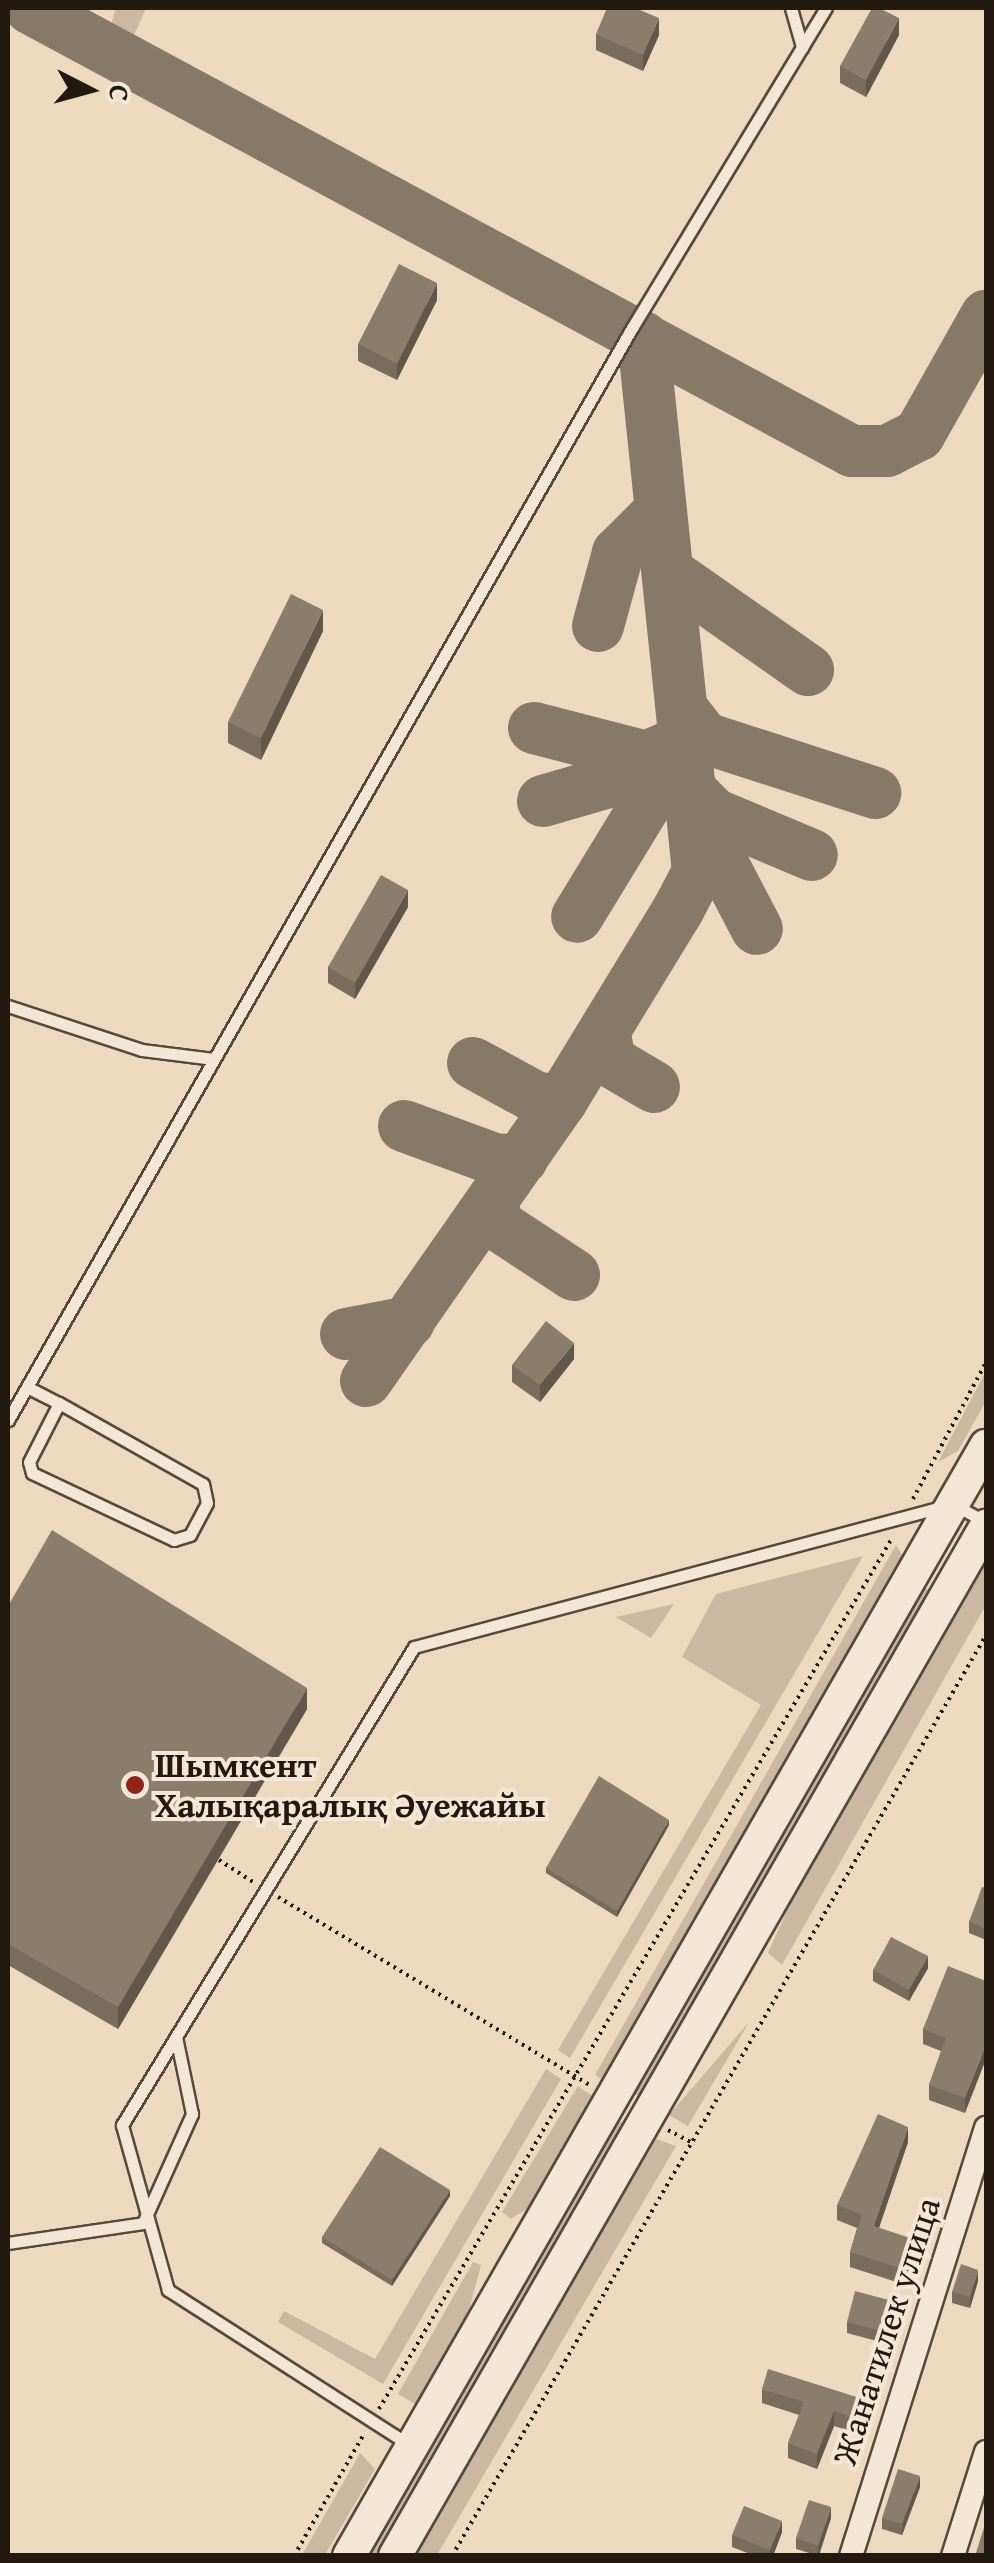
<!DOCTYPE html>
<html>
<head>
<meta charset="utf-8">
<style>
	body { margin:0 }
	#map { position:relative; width:994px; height:2563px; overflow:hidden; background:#ecd9be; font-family:"Gentium Book Plus",serif }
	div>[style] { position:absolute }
	.green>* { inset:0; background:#cab8a1 }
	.taxiway>* { height:52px; margin:-26px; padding:0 26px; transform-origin:26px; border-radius:26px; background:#877968 }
	.path>* { height:4px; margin-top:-2px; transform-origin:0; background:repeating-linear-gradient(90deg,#221911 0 2.5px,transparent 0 7.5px) }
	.roads { filter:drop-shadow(2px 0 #54493c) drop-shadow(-2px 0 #54493c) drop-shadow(0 2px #54493c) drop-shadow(0 -2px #54493c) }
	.lane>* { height:11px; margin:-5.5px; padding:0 5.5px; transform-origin:5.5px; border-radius:5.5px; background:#f3e6d5 }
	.street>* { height:22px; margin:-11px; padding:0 11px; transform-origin:11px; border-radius:11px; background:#f3e6d5 }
	.secondary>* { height:32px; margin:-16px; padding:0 16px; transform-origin:16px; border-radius:16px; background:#f3e6d5 }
	.wall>* { inset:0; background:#786c5c }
	.shaded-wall>* { inset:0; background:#61584b }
	.building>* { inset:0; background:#8b7d6b }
	.dots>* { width:28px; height:28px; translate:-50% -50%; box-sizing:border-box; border:5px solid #f3e6d5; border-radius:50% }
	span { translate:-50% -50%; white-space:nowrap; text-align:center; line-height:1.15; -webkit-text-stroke:8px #f3e6d5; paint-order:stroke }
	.poi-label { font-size:35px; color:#221911; font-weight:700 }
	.left { translate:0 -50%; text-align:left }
	.street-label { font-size:35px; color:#221911 }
	.frame { position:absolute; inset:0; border:10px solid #221911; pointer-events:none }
	.north { position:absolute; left:40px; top:40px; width:100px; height:100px; -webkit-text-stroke:8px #f3e6d5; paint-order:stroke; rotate:96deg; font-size:28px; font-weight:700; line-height:40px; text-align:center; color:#221911 }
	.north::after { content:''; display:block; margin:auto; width:35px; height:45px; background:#221911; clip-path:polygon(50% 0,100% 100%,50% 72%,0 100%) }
</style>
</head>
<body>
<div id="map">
	<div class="green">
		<div style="clip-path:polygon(116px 8px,146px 8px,132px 40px,110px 28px)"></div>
		<div style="clip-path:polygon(986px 1371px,986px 1401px,958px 1451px,938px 1462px)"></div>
		<div style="clip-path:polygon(896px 1545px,906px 1561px,604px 2080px,595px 2075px)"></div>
		<div style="clip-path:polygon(863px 1556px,570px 2058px,558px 2050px,761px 1705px,682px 1657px,716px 1594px)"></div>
		<div style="clip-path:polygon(986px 1561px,986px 1605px,782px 1965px,768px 1953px,797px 1888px)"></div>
		<div style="clip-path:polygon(921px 1585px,932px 1592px,641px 2097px,632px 2093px)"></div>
		<div style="clip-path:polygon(674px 1604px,651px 1638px,616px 1617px)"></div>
		<div style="clip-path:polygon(749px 2022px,688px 2126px,669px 2115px)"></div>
		<div style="clip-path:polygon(546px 2069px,561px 2079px,383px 2384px,278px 2322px,284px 2311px,375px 2359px)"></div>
		<div style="clip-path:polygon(578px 2086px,594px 2097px,530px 2207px,511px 2219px,502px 2212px)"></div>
		<div style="clip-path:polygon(615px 2117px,628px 2128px,381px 2555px,365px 2556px)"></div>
		<div style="clip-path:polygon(656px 2139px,676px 2146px,437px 2555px,414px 2555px)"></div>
		<div style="clip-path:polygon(473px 2262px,481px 2265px,469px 2310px,415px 2404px,398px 2394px)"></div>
		<div style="clip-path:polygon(360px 2453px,375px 2469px,325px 2555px,302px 2555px)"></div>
	</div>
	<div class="taxiway">
		<div style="left:30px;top:8px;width:934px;rotate:28.32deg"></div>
		<div style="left:852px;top:451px;width:35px"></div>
		<div style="left:887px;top:451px;width:36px;rotate:-27deg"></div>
		<div style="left:919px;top:435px;width:137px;rotate:-60.6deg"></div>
		<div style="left:643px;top:337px;width:468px;rotate:84.1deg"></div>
		<div style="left:691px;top:803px;width:142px;rotate:62.4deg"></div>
		<div style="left:668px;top:572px;width:171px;rotate:35deg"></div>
		<div style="left:598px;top:626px;width:76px;rotate:-74.7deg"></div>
		<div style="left:618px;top:553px;width:58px;rotate:-45deg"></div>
		<div style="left:682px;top:709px;width:37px;rotate:52deg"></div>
		<div style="left:705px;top:738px;width:179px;rotate:17.9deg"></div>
		<div style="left:534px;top:728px;width:116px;rotate:14.5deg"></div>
		<div style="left:646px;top:757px;width:43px;rotate:-23.6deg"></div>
		<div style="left:685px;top:740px;width:207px;rotate:121.4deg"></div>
		<div style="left:690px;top:790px;width:34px;rotate:45deg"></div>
		<div style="left:714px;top:814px;width:106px;rotate:22.7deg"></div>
		<div style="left:543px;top:801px;width:129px;rotate:-16.2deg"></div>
		<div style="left:605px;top:1034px;width:27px;rotate:80deg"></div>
		<div style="left:610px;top:1061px;width:51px;rotate:30.6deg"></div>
		<div style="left:473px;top:1063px;width:73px;rotate:28.7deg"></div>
		<div style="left:537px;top:1098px;width:25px;rotate:5deg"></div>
		<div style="left:404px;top:1126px;width:99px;rotate:20.1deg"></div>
		<div style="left:497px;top:1160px;width:25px;rotate:-2deg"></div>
		<div style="left:492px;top:1204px;width:22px;rotate:74deg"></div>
		<div style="left:498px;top:1225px;width:91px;rotate:33.3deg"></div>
		<div style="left:346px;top:1334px;width:64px;rotate:-10.8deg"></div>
		<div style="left:366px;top:1381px;width:343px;rotate:-55.1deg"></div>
		<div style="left:562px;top:1100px;width:223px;rotate:-58.6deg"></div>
		<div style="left:678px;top:910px;width:43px;rotate:-62.2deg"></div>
		<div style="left:698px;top:872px;width:69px;rotate:-95.8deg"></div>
	</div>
	<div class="path">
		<div style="left:913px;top:1499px;width:155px;rotate:-61.9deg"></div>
		<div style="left:219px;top:1860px;width:40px;rotate:32.9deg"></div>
		<div style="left:278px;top:1897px;width:366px;rotate:31.1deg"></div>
		<div style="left:668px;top:2130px;width:30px;rotate:28deg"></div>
		<div style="left:379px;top:2409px;width:1011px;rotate:-59.5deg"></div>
		<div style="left:294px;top:2556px;width:141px;rotate:-60.2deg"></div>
		<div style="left:452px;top:2556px;width:1065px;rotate:-59.89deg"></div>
	</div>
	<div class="roads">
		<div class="lane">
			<div style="left:791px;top:8px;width:41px;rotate:74.2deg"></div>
			<div style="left:8px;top:1006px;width:141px;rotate:18.2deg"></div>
			<div style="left:142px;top:1050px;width:72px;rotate:7.2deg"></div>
			<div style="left:27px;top:1387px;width:36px;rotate:27deg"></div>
			<div style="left:59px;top:1403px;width:165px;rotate:29.4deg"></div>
			<div style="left:203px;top:1484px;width:19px;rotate:78deg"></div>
			<div style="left:207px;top:1503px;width:36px;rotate:118deg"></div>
			<div style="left:190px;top:1535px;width:17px;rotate:163deg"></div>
			<div style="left:174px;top:1540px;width:157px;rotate:-154.7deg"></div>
			<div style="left:32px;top:1473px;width:11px;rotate:-105deg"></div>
			<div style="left:29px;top:1462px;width:66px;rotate:-63deg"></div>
			<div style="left:8px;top:1420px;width:1258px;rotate:-60.26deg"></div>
			<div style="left:632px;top:328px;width:374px;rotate:-58.8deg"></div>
			<div style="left:8px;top:2243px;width:136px;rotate:-8.4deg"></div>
			<div style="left:143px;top:2223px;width:120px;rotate:-65.8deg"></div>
			<div style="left:192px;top:2114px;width:79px;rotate:-101.7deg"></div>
			<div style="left:411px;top:2446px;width:289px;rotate:-147.3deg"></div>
			<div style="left:168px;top:2290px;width:171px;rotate:-105.6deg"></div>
			<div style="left:122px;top:2125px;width:560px;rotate:-58.58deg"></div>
			<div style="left:414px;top:1647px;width:558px;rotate:-14.86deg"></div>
			<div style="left:953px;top:1504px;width:38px;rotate:29deg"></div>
		</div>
		<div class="street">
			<div style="left:851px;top:2556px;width:449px;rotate:-72.5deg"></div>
			<div style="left:953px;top:2556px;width:109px;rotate:-72.4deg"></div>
		</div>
		<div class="secondary">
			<div style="left:349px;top:2556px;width:1280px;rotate:-60.15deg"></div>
			<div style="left:395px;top:2556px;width:1188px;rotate:-60.15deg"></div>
		</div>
	</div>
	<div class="wall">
		<div style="clip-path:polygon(596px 34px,659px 35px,643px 71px,596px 50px)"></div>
		<div style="clip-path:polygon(899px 35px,866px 97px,840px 83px,840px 66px)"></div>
		<div style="clip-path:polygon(437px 300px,397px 380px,358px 361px,358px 344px)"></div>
		<div style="clip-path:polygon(323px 631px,261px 760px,228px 743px,228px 722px)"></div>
		<div style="clip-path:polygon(408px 907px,355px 999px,328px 983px,328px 967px)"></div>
		<div style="clip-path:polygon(574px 1359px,540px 1402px,512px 1382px,512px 1365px)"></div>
		<div style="clip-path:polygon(8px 1606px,307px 1709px,118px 2029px,8px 1965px)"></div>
		<div style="clip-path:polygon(669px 1825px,617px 1917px,546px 1873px,546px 1868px)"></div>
		<div style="clip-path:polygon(986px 1888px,986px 1940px,969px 1933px,969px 1922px)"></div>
		<div style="clip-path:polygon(928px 1968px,909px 2001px,873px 1981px,873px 1970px)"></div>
		<div style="clip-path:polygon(986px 1981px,965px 2113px,929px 2100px,929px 2085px,941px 2051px,923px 2044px,923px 2029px)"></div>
		<div style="clip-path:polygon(908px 2142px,879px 2228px,919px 2256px,909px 2286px,850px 2267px,850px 2252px,857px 2228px,837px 2220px,837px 2205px)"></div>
		<div style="clip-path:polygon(450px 2196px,392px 2286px,322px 2243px,322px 2237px)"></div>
		<div style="clip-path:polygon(978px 2281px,970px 2308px,952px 2303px,952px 2292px)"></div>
		<div style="clip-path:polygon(896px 2313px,888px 2344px,847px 2333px,847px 2322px)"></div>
		<div style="clip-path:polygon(762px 2389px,866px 2415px,859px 2434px,834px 2426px,817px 2469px,788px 2458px,788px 2443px,799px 2415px,762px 2403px)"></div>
		<div style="clip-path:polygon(920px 2487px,902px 2535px,882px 2529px,882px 2518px)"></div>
		<div style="clip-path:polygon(831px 2518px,819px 2556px,796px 2549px,796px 2538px)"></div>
		<div style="clip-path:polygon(782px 2532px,773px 2556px,755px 2556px,732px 2547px,732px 2535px)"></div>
	</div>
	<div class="shaded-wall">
		<div style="clip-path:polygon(659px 18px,659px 35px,643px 71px,643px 55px)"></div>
		<div style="clip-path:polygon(899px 18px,899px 35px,866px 97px,866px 80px)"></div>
		<div style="clip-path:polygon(437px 283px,437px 300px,397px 380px,397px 364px)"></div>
		<div style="clip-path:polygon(323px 610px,323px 631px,261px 760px,261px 738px)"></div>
		<div style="clip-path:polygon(408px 890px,408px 907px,355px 999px,355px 983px)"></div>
		<div style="clip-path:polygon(574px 1343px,574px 1359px,540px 1402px,540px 1385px)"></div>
		<div style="clip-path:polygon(307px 1688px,307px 1709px,118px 2029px,118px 2007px)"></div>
		<div style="clip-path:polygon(669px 1820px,669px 1825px,617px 1917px,617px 1911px)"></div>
		<div style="clip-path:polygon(928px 1956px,928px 1968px,909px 2001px,909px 1990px)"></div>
		<div style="clip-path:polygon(986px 2044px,986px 2059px,965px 2113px,965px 2098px)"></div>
		<div style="clip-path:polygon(908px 2127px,908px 2142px,874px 2242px,874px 2226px)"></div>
		<div style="clip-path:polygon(450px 2190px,450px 2196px,392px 2286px,392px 2280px)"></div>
		<div style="clip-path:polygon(919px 2241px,919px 2256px,909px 2286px,909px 2271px)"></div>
		<div style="clip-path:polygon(978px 2270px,978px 2281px,970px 2308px,970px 2297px)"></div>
		<div style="clip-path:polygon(896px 2302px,896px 2313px,888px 2344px,888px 2333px)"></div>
		<div style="clip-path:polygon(866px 2400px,866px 2415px,859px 2434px,859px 2420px)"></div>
		<div style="clip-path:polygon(834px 2411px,834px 2426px,817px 2469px,817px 2454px)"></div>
		<div style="clip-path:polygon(920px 2476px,920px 2487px,902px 2535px,902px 2524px)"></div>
		<div style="clip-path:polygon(831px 2507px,831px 2518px,818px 2556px,818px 2546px)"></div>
		<div style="clip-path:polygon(782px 2521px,782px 2532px,773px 2556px,770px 2556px,770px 2550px)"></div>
	</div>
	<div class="building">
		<div style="clip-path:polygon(607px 8px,635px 8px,659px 18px,643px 55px,596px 34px)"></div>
		<div style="clip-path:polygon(872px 8px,879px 8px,899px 18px,866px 80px,840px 66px)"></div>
		<div style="clip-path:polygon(399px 264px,437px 283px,397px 364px,358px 344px)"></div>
		<div style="clip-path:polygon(291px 594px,323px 610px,261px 738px,228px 722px)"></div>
		<div style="clip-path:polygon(381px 875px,408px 890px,355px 983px,328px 967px)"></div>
		<div style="clip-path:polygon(546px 1321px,574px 1343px,540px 1385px,512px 1365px)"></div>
		<div style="clip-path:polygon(52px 1530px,307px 1688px,118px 2007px,8px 1944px,8px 1606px)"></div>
		<div style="clip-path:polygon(599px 1776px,669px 1820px,617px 1911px,546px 1868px)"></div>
		<div style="clip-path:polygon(982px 1887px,986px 1888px,986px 1929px,969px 1922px)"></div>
		<div style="clip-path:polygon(891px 1937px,928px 1956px,909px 1990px,873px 1970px)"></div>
		<div style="clip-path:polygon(948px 1966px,986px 1981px,986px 2044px,965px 2098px,929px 2085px,946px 2038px,923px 2029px)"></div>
		<div style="clip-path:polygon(878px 2114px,908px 2127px,874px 2226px,919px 2241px,909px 2271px,850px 2252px,862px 2215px,837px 2205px)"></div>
		<div style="clip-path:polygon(380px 2147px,450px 2190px,392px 2280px,322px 2237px)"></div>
		<div style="clip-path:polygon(961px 2264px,978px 2270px,970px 2297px,952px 2292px)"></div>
		<div style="clip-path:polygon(855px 2291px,896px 2302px,888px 2333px,847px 2322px)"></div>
		<div style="clip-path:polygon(768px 2369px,866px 2400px,859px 2420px,834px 2411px,817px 2454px,788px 2443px,804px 2402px,762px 2389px)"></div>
		<div style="clip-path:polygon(898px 2469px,920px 2476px,902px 2524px,882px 2518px)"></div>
		<div style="clip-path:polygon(809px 2500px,831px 2507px,818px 2546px,796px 2538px)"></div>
		<div style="clip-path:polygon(744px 2506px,782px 2521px,770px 2550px,732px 2535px)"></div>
		<div style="clip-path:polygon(986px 2521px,986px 2556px,975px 2556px)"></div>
	</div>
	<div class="dots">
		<div style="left:135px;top:1785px;background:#8f2418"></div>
	</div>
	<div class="poi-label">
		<span class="left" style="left:155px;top:1785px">Шымкент<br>Халықаралық Әуежайы</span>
	</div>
	<div class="street-label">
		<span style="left:886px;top:2331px;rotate:-72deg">Жанатилек улица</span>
	</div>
	<div class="frame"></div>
	<div class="north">С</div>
</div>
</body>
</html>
